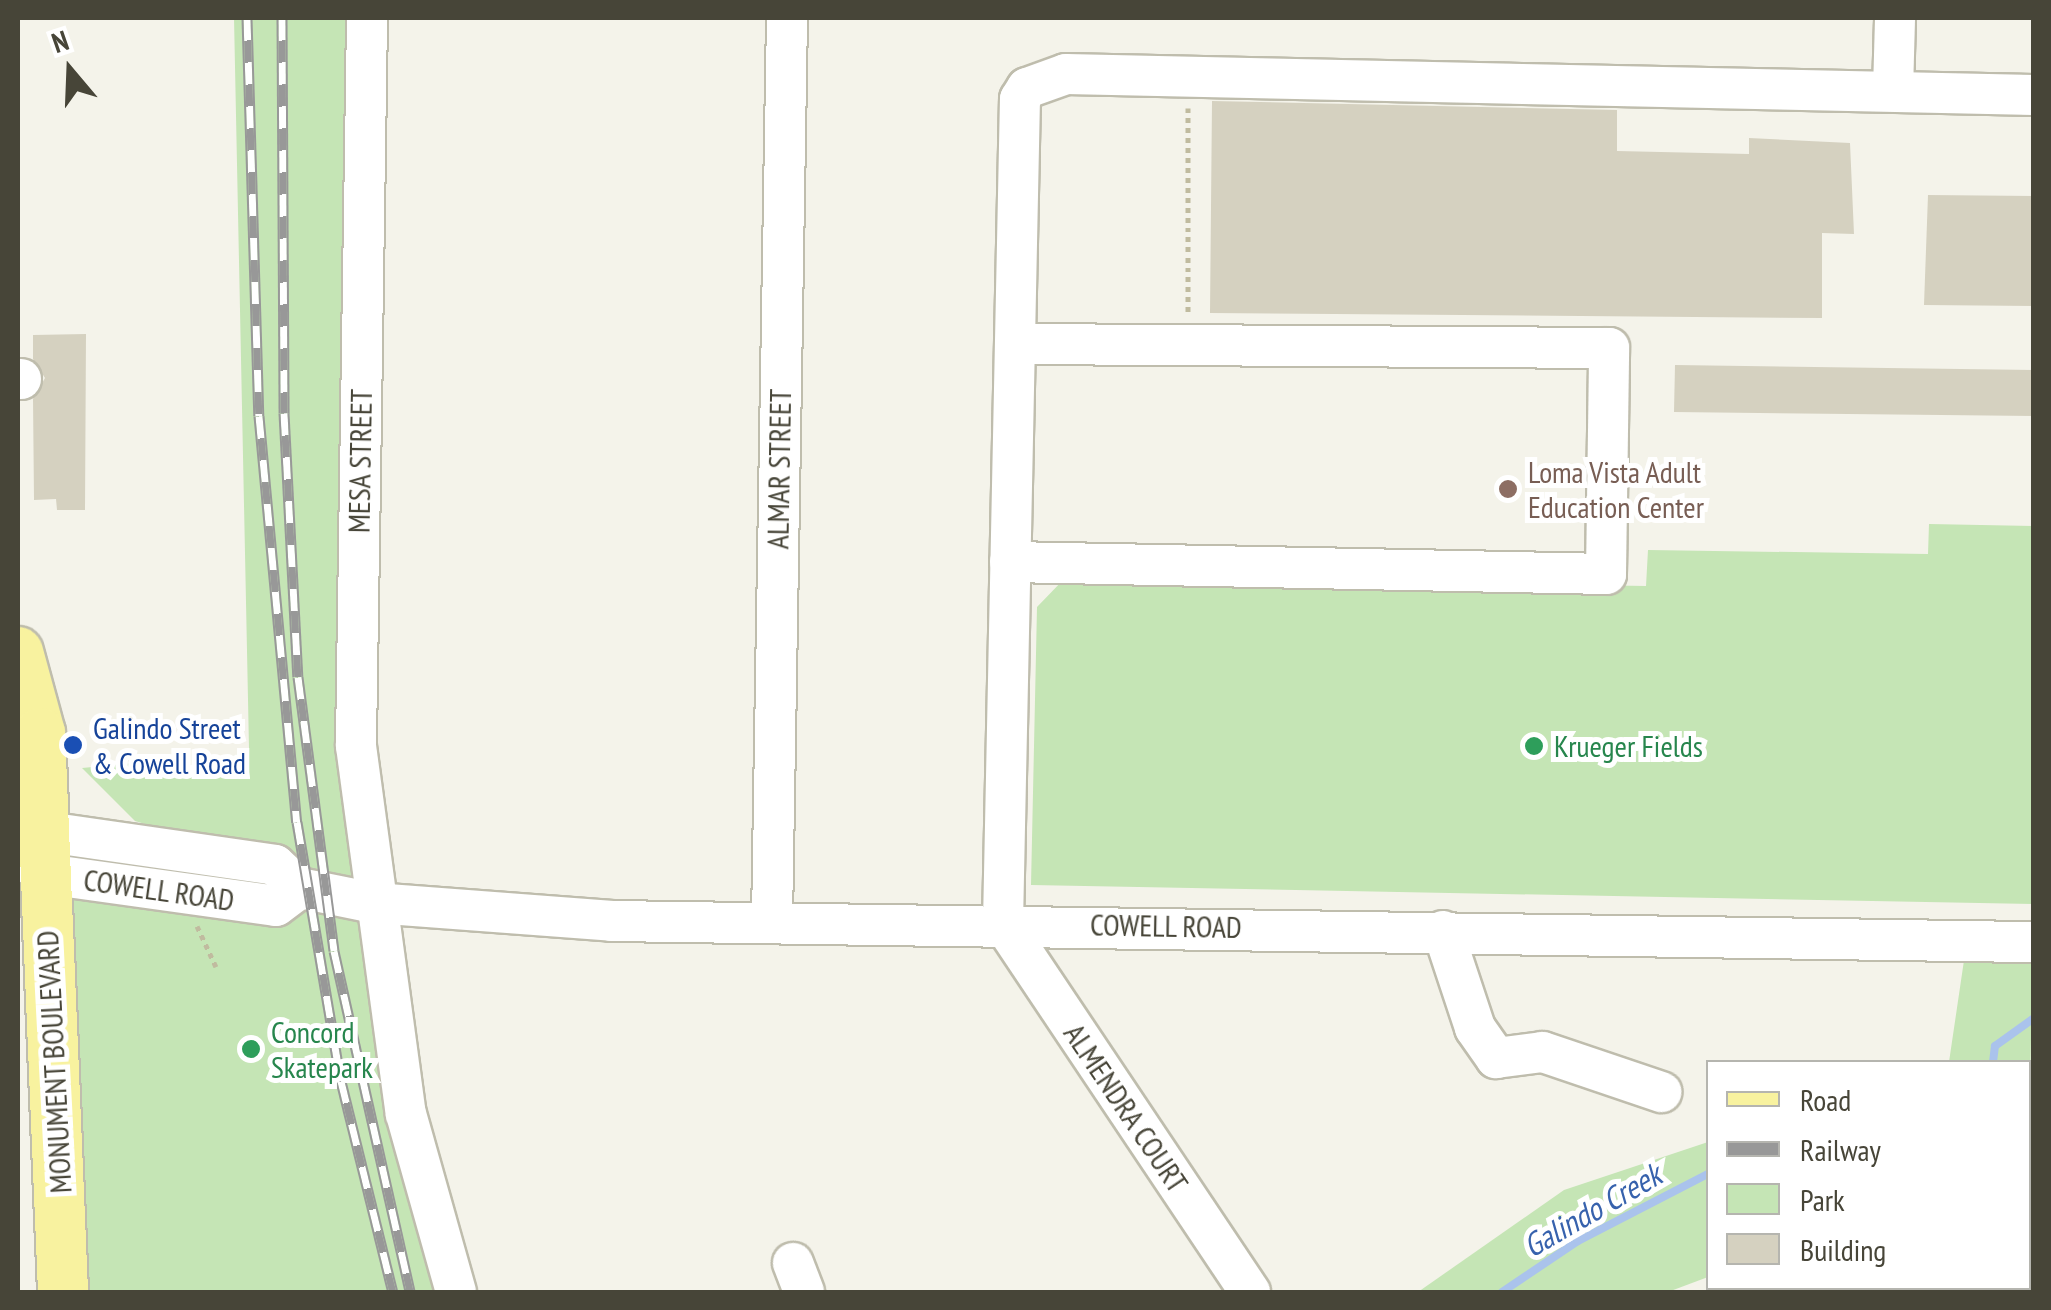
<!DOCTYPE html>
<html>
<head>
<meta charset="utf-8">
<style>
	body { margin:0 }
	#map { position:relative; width:2051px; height:1310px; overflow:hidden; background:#f4f3ea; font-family:"PT Sans Narrow",sans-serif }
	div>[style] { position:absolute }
	.green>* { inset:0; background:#c5e5b5 }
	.stream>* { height:8px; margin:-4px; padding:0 4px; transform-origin:4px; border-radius:4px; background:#aac3ec }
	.building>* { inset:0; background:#d5d1c0 }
	.path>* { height:5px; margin-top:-2.5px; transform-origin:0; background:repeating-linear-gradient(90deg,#c0bb9f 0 5px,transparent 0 10px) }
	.roads { filter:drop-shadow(2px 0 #bfbdad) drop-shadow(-2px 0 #bfbdad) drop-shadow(0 2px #bfbdad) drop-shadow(0 -2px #bfbdad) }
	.minor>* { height:40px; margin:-20px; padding:0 20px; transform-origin:20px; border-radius:20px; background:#fff }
	.major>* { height:50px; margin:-25px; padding:0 25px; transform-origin:25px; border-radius:25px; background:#f8f29f }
	.rail>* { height:11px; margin-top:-5.5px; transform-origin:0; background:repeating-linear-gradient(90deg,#fff 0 22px,#989898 0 44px); box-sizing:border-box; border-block:2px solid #989898 }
	.dots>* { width:28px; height:28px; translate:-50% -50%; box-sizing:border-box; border:5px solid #fff; border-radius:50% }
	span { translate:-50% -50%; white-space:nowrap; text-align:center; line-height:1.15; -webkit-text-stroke:10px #fff; paint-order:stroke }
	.street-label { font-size:30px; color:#474538 }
	.education-label { font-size:30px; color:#785e54 }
	.left { translate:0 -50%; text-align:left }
	.transit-label { font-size:30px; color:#164399 }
	.leisure-label { font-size:30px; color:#27864d }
	.water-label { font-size:32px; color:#3762ad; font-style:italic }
	.frame { position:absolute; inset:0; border:20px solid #474538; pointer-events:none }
	.legend { position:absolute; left:1706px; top:1060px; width:325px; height:230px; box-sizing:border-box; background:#fff; border:2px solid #b5b5af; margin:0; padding:12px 18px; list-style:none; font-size:30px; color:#474538 }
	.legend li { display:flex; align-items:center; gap:20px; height:50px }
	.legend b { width:50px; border:2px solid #b5b5af }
	.north { position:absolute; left:20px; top:20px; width:100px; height:100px; -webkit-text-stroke:8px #fff; paint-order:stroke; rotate:341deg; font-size:28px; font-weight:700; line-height:40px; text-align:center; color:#474538 }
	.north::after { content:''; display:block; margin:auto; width:35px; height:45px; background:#474538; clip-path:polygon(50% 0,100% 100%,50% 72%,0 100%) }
</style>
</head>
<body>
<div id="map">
	<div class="green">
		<div style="clip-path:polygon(234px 18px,367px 18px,356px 746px,456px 1292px,63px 1292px,46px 874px,300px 888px,189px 837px,135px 821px,82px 768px,135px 763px,210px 769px,249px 748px)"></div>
		<div style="clip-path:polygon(1929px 524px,2033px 526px,2033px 904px,1031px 885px,1037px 607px,1066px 577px,1646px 586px,1648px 550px,1928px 554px)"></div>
		<div style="clip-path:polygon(1967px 940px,2033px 942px,2029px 1137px,2028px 1062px,1949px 1062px)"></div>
		<div style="clip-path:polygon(1708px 1142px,1708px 1277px,1668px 1292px,1418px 1292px,1564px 1190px)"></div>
	</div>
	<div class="stream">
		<div style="left:1993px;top:1062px;width:16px;rotate:-83deg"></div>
		<div style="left:1995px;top:1046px;width:48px;rotate:-35.7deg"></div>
		<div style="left:1502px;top:1292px;width:92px;rotate:-33.9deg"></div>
		<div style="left:1578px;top:1241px;width:146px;rotate:-27.3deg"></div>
	</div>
	<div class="building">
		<div style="clip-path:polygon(1212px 101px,1617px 110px,1617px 151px,1749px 154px,1749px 138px,1850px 143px,1854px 234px,1822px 233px,1822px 318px,1210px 313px)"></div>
		<div style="clip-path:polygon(1928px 195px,2034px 196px,2034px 306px,1924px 305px)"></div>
		<div style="clip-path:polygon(86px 334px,85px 510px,57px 510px,56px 499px,34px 500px,33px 399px,45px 378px,33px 359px,33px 335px)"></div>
		<div style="clip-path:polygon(1675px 365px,2034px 370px,2034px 416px,1674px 412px)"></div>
	</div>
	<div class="path">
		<div style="left:1188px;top:312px;width:204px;rotate:-90deg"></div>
		<div style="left:197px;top:926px;width:45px;rotate:65.1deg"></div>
		<div style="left:2028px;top:1154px;width:7px;rotate:-27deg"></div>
		<div style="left:1732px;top:1292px;width:13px;rotate:-18deg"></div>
	</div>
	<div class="roads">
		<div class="minor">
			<div style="left:367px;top:18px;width:728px;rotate:90.87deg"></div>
			<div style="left:356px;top:746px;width:371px;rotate:82.3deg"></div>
			<div style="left:406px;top:1114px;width:185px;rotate:74.3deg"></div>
			<div style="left:1893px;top:91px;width:73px;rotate:-88.4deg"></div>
			<div style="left:18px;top:379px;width:3px"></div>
			<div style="left:1010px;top:562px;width:596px;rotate:1.15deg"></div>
			<div style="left:1606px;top:574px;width:226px;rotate:-89.2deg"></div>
			<div style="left:1609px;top:348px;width:594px;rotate:-179.61deg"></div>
			<div style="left:18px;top:836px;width:29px;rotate:-8deg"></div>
			<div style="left:47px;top:832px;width:230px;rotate:8.2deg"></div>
			<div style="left:275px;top:865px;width:34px;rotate:43deg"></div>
			<div style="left:300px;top:888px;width:76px;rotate:11.5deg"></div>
			<div style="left:374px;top:903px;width:239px;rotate:4.3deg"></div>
			<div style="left:612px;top:921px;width:1422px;rotate:0.85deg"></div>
			<div style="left:21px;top:859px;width:29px;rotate:31deg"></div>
			<div style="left:46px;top:874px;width:232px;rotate:7.9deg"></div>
			<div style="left:276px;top:906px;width:30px;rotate:-37deg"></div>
			<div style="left:772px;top:921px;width:903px;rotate:-89.05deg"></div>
			<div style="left:1443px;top:931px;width:102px;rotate:71.7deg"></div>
			<div style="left:1475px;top:1028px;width:37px;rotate:55deg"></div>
			<div style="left:1496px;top:1058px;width:47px;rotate:-7.3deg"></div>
			<div style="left:1543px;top:1052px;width:125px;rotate:18.7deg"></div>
			<div style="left:793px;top:1263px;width:31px;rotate:69deg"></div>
			<div style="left:2014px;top:1288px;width:4px;rotate:76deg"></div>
			<div style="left:1250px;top:1292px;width:444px;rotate:-123.8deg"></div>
			<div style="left:1003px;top:923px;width:824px;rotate:-88.82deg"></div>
			<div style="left:1020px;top:99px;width:13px;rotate:-58deg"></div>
			<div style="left:1027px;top:88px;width:41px;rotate:-19.7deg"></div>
			<div style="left:1066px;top:74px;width:968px;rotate:1.24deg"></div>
			<div style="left:1824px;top:1292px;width:11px;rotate:-22deg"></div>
		</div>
		<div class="major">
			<div style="left:18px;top:652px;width:84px;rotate:74.8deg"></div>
			<div style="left:40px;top:733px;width:559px;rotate:87.64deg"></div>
		</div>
	</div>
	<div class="rail">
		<div style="left:247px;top:18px;width:398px;rotate:88.3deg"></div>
		<div style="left:259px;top:416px;width:408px;rotate:84.7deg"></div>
		<div style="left:297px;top:822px;width:263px;rotate:80.4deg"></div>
		<div style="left:341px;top:1081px;width:217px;rotate:76.2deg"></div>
		<div style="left:282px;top:18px;width:395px;rotate:89.7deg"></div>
		<div style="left:284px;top:413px;width:264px;rotate:87deg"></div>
		<div style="left:298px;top:677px;width:276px;rotate:82.5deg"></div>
		<div style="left:334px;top:951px;width:349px;rotate:77.4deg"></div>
	</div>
	<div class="dots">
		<div style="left:1508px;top:489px;background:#8d6e63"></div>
		<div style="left:73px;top:745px;background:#1a4fb4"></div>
		<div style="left:1534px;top:746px;background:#2e9e5b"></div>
		<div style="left:251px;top:1049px;background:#2e9e5b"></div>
	</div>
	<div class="street-label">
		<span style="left:360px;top:461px;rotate:-89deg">MESA STREET</span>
		<span style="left:779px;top:469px;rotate:-89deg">ALMAR STREET</span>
		<span style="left:159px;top:890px;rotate:8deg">COWELL ROAD</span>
		<span style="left:1166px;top:926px;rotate:1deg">COWELL ROAD</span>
		<span style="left:54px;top:1062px;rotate:-93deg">MONUMENT BOULEVARD</span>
		<span style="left:1126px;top:1108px;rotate:56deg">ALMENDRA COURT</span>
	</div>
	<div class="education-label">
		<span class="left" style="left:1528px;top:489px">Loma Vista Adult<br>Education Center</span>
	</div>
	<div class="transit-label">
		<span class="left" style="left:93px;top:745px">Galindo Street<br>&amp; Cowell Road</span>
	</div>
	<div class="leisure-label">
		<span class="left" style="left:1554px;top:746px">Krueger Fields</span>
		<span class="left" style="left:271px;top:1049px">Concord<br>Skatepark</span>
	</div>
	<div class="water-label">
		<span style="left:1592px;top:1210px;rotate:-30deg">Galindo Creek</span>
	</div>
	<div class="frame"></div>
	<ul class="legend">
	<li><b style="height:12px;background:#f8f29f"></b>Road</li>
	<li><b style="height:12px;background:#989898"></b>Railway</li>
	<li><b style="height:28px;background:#c5e5b5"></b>Park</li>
	<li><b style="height:28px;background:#d5d1c0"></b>Building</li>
	</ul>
	<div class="north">N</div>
</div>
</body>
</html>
